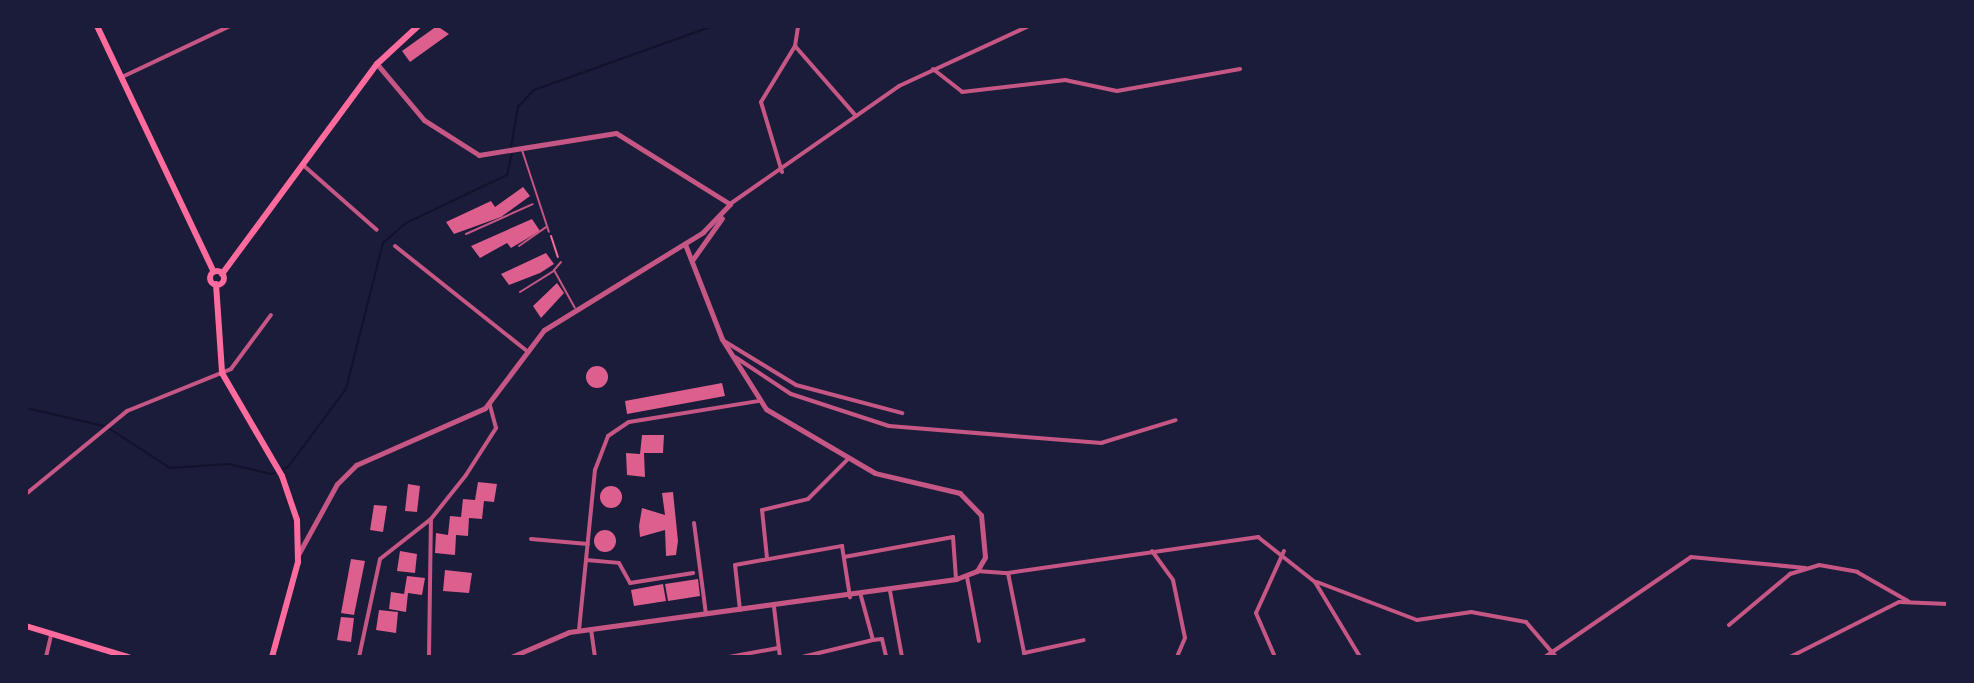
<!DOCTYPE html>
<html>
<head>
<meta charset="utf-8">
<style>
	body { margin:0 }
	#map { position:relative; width:1974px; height:683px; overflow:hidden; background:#1b1b3a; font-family:Quicksand,sans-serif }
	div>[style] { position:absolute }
	.stream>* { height:2px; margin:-1px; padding:0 1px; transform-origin:1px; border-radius:1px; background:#12122b }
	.building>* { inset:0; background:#dd5f8e }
	.round { border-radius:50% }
	.path>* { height:2px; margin:-1px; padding:0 1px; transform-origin:1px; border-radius:1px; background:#ff6b9d }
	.service>* { height:2px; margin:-1px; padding:0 1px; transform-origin:1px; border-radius:1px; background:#c65784 }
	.minor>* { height:4px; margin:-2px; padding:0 2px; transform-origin:2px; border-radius:2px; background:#c65784 }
	.tertiary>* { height:5px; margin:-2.5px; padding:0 2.5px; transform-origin:2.5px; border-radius:2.5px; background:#c65784 }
	.secondary>* { height:6px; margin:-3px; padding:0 3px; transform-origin:3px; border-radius:3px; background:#ff6b9d }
	.primary>* { height:6px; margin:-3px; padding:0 3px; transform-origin:3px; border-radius:3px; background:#ff6b9d }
	.primary>.ring { margin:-3px; padding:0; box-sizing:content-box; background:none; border:6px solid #ff6b9d; border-radius:50% }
	span { translate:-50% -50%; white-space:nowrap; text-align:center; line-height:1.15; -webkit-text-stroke:7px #1b1b3a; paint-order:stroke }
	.frame { position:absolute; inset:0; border:28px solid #1b1b3a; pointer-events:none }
</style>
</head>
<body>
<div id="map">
	<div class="stream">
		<div style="left:511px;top:147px;width:41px;rotate:-80.1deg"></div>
		<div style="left:518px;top:107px;width:23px;rotate:-47deg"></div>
		<div style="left:534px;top:90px;width:190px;rotate:-19.7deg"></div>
		<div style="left:26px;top:408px;width:80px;rotate:13deg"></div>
		<div style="left:110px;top:429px;width:72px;rotate:33deg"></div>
		<div style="left:170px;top:468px;width:58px;rotate:-3.9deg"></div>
		<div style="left:228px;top:464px;width:45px;rotate:12.8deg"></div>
		<div style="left:272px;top:474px;width:17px;rotate:-24deg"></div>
		<div style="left:288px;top:467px;width:97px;rotate:-53.4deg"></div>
		<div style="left:346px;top:389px;width:151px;rotate:-75.8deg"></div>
		<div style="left:383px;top:243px;width:30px;rotate:-41deg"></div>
		<div style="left:406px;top:223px;width:112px;rotate:-25.4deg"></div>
		<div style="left:507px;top:175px;width:23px;rotate:-77deg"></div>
	</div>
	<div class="building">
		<div style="clip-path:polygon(437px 26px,449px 34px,410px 62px,402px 51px)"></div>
		<div style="clip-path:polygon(523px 187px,530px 196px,501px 217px,454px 234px,446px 222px,491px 201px,495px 207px)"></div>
		<div style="clip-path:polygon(532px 219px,540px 231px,511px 248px,507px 243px,480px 258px,471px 246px)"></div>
		<div style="clip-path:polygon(546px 253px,554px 264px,540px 273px,509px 285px,501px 274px)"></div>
		<div style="clip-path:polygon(557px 283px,564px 293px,541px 318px,533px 306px)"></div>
		<div class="round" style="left:586px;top:366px;width:22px;height:22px"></div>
		<div style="clip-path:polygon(722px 383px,725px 396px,627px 414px,625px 401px)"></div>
		<div style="clip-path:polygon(642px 435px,664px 435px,663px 453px,644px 453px,645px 477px,627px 475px,626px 453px,640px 454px)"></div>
		<div style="clip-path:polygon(478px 482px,497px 484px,494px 502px,484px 501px,482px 519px,469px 518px,468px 536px,456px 535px,455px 555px,435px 553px,436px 533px,448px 535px,450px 516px,461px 517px,463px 499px,475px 500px)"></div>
		<div style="clip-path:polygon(408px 484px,420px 486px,417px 512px,405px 511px)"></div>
		<div class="round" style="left:600px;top:486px;width:22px;height:22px"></div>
		<div style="clip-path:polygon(673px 492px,678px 541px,676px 555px,666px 556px,665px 530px,640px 537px,639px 526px,642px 508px,665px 515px,662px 493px)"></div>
		<div style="clip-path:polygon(374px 505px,387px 506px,383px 532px,370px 530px)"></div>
		<div class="round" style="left:594px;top:530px;width:22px;height:22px"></div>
		<div style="clip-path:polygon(400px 551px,417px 554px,415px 573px,397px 571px)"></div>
		<div style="clip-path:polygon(351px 559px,365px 561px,354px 615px,341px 613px)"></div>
		<div style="clip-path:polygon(445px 570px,472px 573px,469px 593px,443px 591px)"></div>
		<div style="clip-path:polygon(407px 576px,425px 578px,422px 595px,408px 593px,406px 612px,389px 609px,391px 592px,404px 594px)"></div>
		<div style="clip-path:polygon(698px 579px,700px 596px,668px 601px,665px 584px)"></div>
		<div style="clip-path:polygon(663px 584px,666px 601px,634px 606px,631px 590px)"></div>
		<div style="clip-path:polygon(379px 610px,398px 612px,396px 633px,376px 630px)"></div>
		<div style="clip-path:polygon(341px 617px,354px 618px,351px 642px,337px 640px)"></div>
	</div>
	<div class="path">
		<div style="left:551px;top:236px;width:22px;rotate:72deg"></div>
	</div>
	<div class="service">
		<div style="left:522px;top:150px;width:86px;rotate:71.8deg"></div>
		<div style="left:466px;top:234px;width:73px;rotate:-24.1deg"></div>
		<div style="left:519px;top:246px;width:33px;rotate:-35deg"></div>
		<div style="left:561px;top:262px;width:11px;rotate:131deg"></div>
		<div style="left:554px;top:270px;width:43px;rotate:61.1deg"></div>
		<div style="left:520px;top:292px;width:39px;rotate:-32deg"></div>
	</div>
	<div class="minor">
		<div style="left:795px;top:46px;width:93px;rotate:48.9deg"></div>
		<div style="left:933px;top:69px;width:37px;rotate:38deg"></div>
		<div style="left:962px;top:92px;width:104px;rotate:-6.6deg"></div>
		<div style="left:1065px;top:80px;width:53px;rotate:11.9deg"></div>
		<div style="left:1117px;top:91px;width:125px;rotate:-10.1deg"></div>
		<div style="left:122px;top:77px;width:119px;rotate:-25.3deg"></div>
		<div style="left:303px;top:165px;width:98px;rotate:41.3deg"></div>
		<div style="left:782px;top:172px;width:73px;rotate:-106.7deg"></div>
		<div style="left:761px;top:102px;width:66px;rotate:-58.7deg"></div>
		<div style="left:795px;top:46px;width:20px;rotate:-81deg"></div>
		<div style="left:730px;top:204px;width:206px;rotate:-34.9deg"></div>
		<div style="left:899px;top:86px;width:143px;rotate:-24.8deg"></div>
		<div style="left:395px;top:246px;width:169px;rotate:38.5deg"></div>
		<div style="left:724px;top:341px;width:84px;rotate:31.4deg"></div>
		<div style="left:796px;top:385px;width:110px;rotate:14.8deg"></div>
		<div style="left:735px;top:357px;width:67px;rotate:33.5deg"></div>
		<div style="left:791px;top:394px;width:103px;rotate:18.1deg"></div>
		<div style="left:889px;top:426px;width:213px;rotate:4.6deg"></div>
		<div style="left:1101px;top:443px;width:78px;rotate:-17deg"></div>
		<div style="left:26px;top:494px;width:131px;rotate:-39.4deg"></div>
		<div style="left:127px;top:411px;width:112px;rotate:-22deg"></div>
		<div style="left:231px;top:369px;width:67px;rotate:-53.5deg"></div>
		<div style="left:694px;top:523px;width:92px;rotate:82.5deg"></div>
		<div style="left:531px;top:539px;width:57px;rotate:5deg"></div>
		<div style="left:1152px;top:551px;width:36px;rotate:54deg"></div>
		<div style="left:1173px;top:580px;width:59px;rotate:78.3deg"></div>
		<div style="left:1185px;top:638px;width:21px;rotate:113deg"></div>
		<div style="left:844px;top:557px;width:111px;rotate:-10.4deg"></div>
		<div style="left:953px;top:537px;width:42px;rotate:85.9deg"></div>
		<div style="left:767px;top:558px;width:48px;rotate:-95.9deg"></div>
		<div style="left:762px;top:510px;width:47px;rotate:-13.4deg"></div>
		<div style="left:808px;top:499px;width:55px;rotate:-45deg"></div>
		<div style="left:586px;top:560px;width:33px;rotate:5deg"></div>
		<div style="left:619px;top:563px;width:23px;rotate:61deg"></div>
		<div style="left:630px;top:583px;width:64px;rotate:-9deg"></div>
		<div style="left:977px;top:571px;width:31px;rotate:4deg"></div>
		<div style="left:1008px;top:573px;width:253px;rotate:-8.2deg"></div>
		<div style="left:1258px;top:537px;width:73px;rotate:38.3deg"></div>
		<div style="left:1315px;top:582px;width:87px;rotate:59deg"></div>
		<div style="left:1008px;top:573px;width:86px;rotate:78.6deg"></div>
		<div style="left:967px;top:577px;width:65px;rotate:79.4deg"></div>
		<div style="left:1317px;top:582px;width:107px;rotate:20.8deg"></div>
		<div style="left:1417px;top:620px;width:55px;rotate:-8.4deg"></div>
		<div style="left:1471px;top:612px;width:56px;rotate:10.3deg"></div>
		<div style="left:1526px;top:622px;width:46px;rotate:49.4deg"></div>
		<div style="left:890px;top:591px;width:67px;rotate:79.7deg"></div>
		<div style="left:774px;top:607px;width:50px;rotate:83.2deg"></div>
		<div style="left:740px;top:610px;width:45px;rotate:-96.3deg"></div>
		<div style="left:735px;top:565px;width:109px;rotate:-10.1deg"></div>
		<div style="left:842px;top:546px;width:52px;rotate:81.1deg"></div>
		<div style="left:1729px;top:625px;width:80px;rotate:-39.9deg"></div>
		<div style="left:1790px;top:574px;width:30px;rotate:-17deg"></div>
		<div style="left:1819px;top:565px;width:39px;rotate:10deg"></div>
		<div style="left:1857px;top:572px;width:59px;rotate:29.6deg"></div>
		<div style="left:591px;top:629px;width:28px;rotate:82deg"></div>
		<div style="left:579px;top:630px;width:161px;rotate:-84.3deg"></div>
		<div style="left:595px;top:470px;width:36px;rotate:-69deg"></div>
		<div style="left:608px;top:436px;width:25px;rotate:-34deg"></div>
		<div style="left:629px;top:422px;width:132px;rotate:-9.2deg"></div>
		<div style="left:873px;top:640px;width:9px;rotate:-6deg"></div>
		<div style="left:882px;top:639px;width:18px;rotate:77deg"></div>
		<div style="left:1024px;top:653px;width:61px;rotate:-12.2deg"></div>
		<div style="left:46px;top:657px;width:23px;rotate:-77deg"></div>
		<div style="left:359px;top:657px;width:100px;rotate:-77.9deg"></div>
		<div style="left:380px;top:559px;width:65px;rotate:-38.1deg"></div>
		<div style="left:431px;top:519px;width:56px;rotate:-51.5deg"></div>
		<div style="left:466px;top:475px;width:56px;rotate:-57.4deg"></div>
		<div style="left:496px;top:428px;width:24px;rotate:-105deg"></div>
		<div style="left:429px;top:657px;width:138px;rotate:-89.2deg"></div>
		<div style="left:729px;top:657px;width:50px;rotate:-10.4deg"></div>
		<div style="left:802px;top:657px;width:73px;rotate:-13.5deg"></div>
		<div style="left:873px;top:640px;width:46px;rotate:-105.3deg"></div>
		<div style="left:1275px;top:657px;width:48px;rotate:-113.4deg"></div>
		<div style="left:1256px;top:613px;width:68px;rotate:-65.7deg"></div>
		<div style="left:1545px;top:657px;width:177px;rotate:-34.4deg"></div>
		<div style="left:1691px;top:557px;width:115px;rotate:5.5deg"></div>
		<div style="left:1790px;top:657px;width:122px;rotate:-26.8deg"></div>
		<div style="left:1899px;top:602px;width:49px;rotate:2.3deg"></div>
	</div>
	<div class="tertiary">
		<div style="left:693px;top:259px;width:50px;rotate:-54.7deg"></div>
		<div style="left:299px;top:553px;width:79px;rotate:-61.2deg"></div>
		<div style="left:337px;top:484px;width:27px;rotate:-45deg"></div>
		<div style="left:356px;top:465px;width:141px;rotate:-23.8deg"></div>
		<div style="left:485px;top:408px;width:98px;rotate:-52.9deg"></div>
		<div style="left:544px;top:330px;width:187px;rotate:-31.6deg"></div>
		<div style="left:703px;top:232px;width:39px;rotate:-46deg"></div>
		<div style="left:730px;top:204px;width:134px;rotate:-148.1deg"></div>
		<div style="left:616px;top:133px;width:139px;rotate:170.9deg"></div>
		<div style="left:479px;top:155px;width:65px;rotate:-147.5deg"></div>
		<div style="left:424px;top:120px;width:73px;rotate:-130deg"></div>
		<div style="left:511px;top:657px;width:63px;rotate:-23.3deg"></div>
		<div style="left:569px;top:632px;width:391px;rotate:-7.8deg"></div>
		<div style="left:956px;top:579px;width:22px;rotate:-21deg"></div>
		<div style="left:977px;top:571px;width:16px;rotate:-60deg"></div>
		<div style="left:985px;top:557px;width:42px;rotate:-95.4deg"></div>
		<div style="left:981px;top:515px;width:30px;rotate:-134deg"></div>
		<div style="left:960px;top:493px;width:87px;rotate:-166.8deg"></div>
		<div style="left:875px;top:473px;width:126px;rotate:-149.6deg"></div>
		<div style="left:766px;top:409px;width:83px;rotate:-122.2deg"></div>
		<div style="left:722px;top:339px;width:102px;rotate:-111.3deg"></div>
	</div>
	<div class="secondary">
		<div style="left:97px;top:26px;width:272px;rotate:64.6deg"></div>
		<div style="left:26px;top:626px;width:107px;rotate:16.9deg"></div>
	</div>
	<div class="primary">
		<div class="ring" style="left:210px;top:271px;width:8px;height:8px"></div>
		<div style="left:222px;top:274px;width:261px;rotate:-53.6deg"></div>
		<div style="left:377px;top:64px;width:56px;rotate:-42.8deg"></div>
		<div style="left:216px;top:284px;width:89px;rotate:86.1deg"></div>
		<div style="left:222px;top:373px;width:119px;rotate:59.8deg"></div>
		<div style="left:282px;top:476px;width:46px;rotate:71.2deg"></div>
		<div style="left:297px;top:520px;width:42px;rotate:88.6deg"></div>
		<div style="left:298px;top:562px;width:98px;rotate:105.3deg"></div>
	</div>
	<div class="frame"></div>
</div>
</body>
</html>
